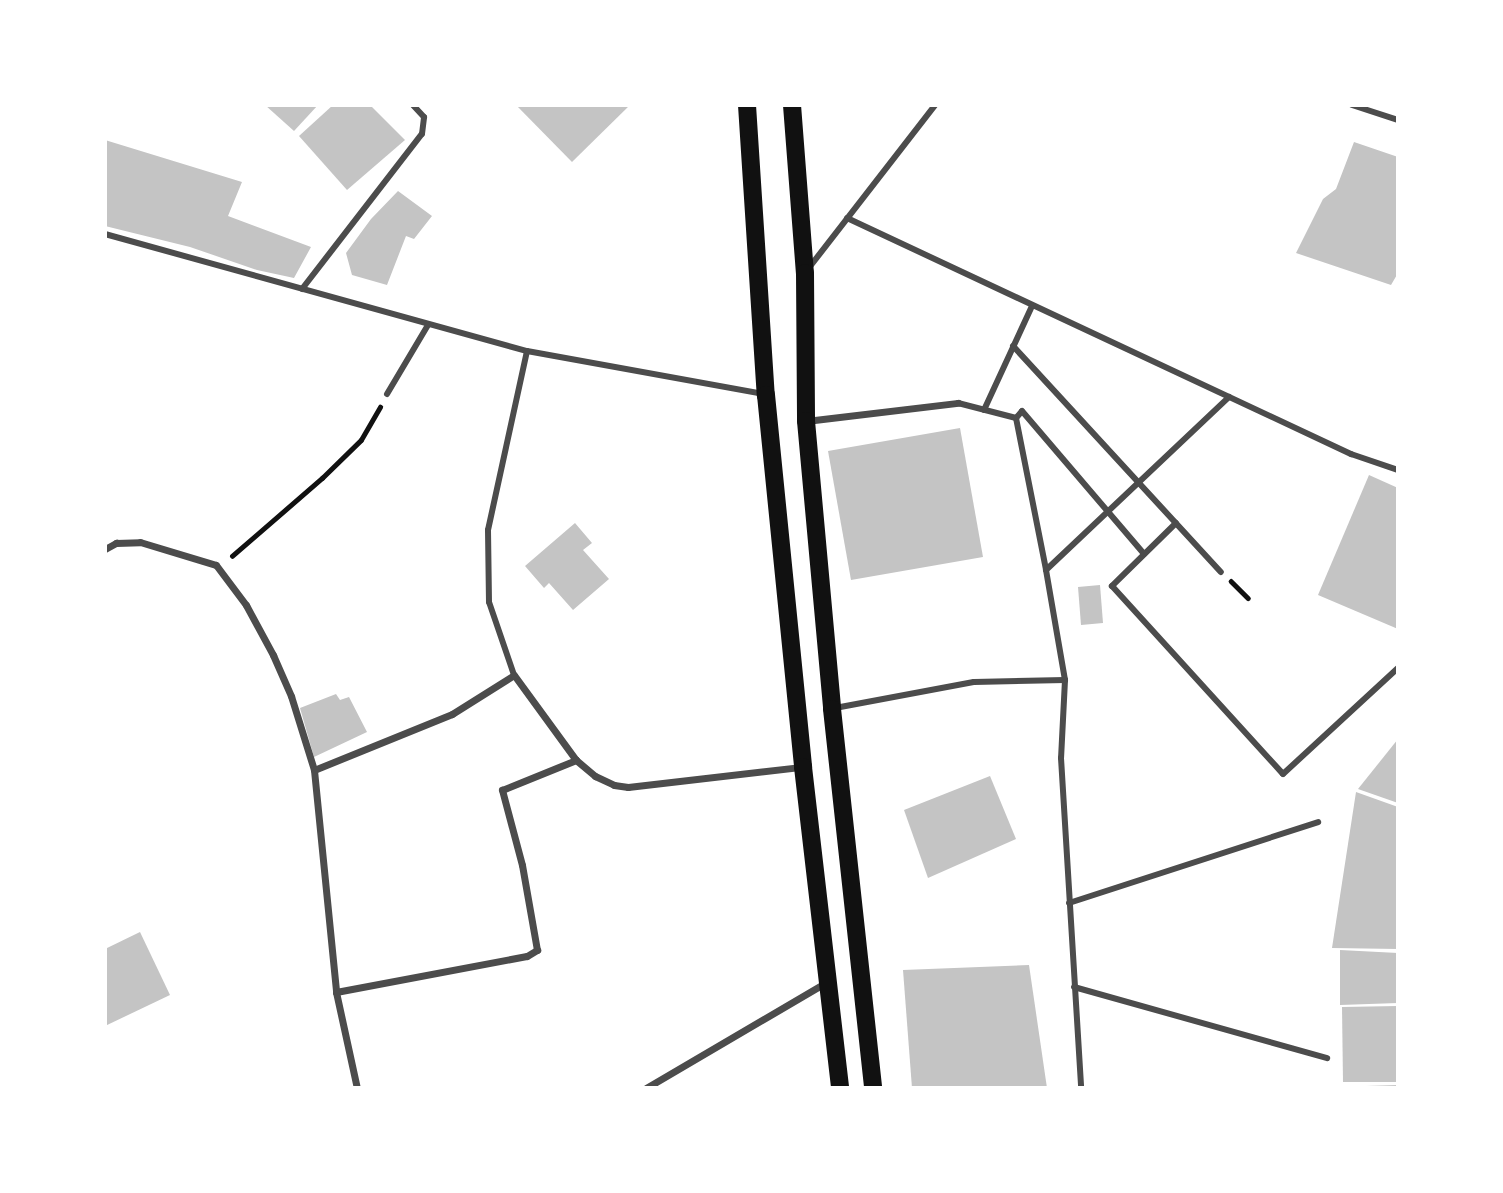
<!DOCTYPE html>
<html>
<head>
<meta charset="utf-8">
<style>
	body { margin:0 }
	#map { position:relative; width:1503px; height:1193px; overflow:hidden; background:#fff; font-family:"Exo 2",sans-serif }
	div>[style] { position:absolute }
	.building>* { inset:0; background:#c4c4c4 }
	.path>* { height:4.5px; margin:-2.25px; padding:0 2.25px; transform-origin:2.25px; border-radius:2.25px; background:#111 }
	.pedestrian>* { height:6px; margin:-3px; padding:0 3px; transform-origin:3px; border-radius:3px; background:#4c4c4c }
	.minor>* { height:7px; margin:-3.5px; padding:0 3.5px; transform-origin:3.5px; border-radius:3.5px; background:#4c4c4c }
	.primary>* { height:18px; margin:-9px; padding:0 9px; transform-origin:9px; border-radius:9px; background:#111 }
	span { translate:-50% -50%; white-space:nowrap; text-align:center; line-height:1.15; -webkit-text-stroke:5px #fff; paint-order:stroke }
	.frame { position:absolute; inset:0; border:107px solid #fff; pointer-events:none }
</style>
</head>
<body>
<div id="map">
	<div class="building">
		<div style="clip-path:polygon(265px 105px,318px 105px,294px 131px)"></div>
		<div style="clip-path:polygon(333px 105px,370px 105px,405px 140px,347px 190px,299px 136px)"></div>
		<div style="clip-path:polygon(516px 105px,630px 105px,572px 162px)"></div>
		<div style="clip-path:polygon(105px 140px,242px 182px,228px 216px,311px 247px,294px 278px,257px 270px,190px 247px,105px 226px)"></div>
		<div style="clip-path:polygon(1354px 142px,1398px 157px,1398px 273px,1391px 285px,1296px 253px,1323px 199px,1336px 189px)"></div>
		<div style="clip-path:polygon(398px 191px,432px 216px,414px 239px,406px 236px,387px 285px,352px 275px,346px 253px,371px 219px)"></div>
		<div style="clip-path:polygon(960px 428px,983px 557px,851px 580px,828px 451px)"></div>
		<div style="clip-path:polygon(1369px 475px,1398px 488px,1398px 629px,1318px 595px)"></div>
		<div style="clip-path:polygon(575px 523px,592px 543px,583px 550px,609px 579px,573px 610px,549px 583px,544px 588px,525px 566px)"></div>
		<div style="clip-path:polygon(1100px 585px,1103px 623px,1081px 625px,1078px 587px)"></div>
		<div style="clip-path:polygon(336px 694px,340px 700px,349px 697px,367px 732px,314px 757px,300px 708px)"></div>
		<div style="clip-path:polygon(1398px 739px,1398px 803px,1358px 789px)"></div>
		<div style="clip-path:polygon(990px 776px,1016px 839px,928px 878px,904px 810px)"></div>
		<div style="clip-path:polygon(1356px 792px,1398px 807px,1398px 949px,1332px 948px)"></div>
		<div style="clip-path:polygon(140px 932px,170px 995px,105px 1026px,105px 949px)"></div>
		<div style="clip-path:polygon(1340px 950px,1398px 953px,1398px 1003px,1340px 1005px)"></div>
		<div style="clip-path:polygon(1029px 965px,1047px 1088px,912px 1088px,903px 970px)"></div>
		<div style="clip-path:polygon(1398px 1006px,1398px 1082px,1343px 1082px,1342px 1007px)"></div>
		<div style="clip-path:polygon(1398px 1085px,1398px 1088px,1366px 1088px,1366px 1086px)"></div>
	</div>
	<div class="path">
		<div style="left:232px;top:556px;width:119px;rotate:-40.9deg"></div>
		<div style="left:322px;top:478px;width:54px;rotate:-44.3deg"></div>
		<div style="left:361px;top:440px;width:38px;rotate:-60deg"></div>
		<div style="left:1231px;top:581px;width:24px;rotate:45deg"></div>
	</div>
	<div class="pedestrian">
		<div style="left:1352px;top:105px;width:48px;rotate:18.1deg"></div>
		<div style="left:847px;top:218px;width:557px;rotate:25.09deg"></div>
		<div style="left:1351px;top:454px;width:50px;rotate:18.8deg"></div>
		<div style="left:105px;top:234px;width:438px;rotate:15.5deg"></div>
		<div style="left:527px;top:351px;width:241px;rotate:10.3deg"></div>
		<div style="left:808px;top:269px;width:207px;rotate:-52.2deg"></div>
		<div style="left:302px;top:289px;width:196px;rotate:-52.3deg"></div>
		<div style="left:422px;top:134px;width:17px;rotate:-83deg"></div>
		<div style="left:424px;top:117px;width:16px;rotate:-133deg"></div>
		<div style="left:1013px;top:346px;width:307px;rotate:47.4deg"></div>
		<div style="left:387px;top:394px;width:80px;rotate:-59.3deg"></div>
		<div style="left:958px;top:403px;width:60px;rotate:14.5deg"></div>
		<div style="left:1016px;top:418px;width:155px;rotate:78.8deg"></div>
		<div style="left:1046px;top:570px;width:112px;rotate:80.2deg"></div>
		<div style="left:1065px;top:680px;width:78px;rotate:92.9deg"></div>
		<div style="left:1061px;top:758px;width:331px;rotate:86.5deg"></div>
		<div style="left:984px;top:410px;width:115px;rotate:-65.2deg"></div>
		<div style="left:1016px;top:418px;width:9px;rotate:-49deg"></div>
		<div style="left:1022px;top:411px;width:188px;rotate:49.5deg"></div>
		<div style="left:1176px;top:523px;width:90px;rotate:135.5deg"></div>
		<div style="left:1112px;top:586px;width:254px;rotate:47.7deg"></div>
		<div style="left:1283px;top:774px;width:156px;rotate:-42.7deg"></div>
		<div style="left:1046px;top:570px;width:252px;rotate:-43.4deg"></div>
		<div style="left:514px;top:675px;width:77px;rotate:-108.9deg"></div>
		<div style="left:489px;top:602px;width:72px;rotate:-90.8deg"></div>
		<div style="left:488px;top:530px;width:183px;rotate:-77.7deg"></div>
		<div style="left:835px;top:708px;width:141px;rotate:-10.6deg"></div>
		<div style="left:974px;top:682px;width:91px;rotate:-1.3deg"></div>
		<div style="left:1069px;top:903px;width:262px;rotate:-18deg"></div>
		<div style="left:1074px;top:987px;width:263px;rotate:15.7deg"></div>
	</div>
	<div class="minor">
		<div style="left:806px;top:421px;width:153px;rotate:-6.8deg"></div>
		<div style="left:105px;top:549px;width:13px;rotate:-29deg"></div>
		<div style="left:116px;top:543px;width:24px;rotate:-2deg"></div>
		<div style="left:140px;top:542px;width:79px;rotate:16.8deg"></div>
		<div style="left:216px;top:565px;width:50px;rotate:53.1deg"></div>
		<div style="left:246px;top:605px;width:57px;rotate:61.6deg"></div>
		<div style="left:273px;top:655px;width:45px;rotate:66.3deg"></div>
		<div style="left:291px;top:696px;width:77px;rotate:72.7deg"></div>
		<div style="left:314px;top:770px;width:223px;rotate:84.3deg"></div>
		<div style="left:336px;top:992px;width:98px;rotate:77.7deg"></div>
		<div style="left:314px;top:770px;width:149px;rotate:-22.1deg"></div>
		<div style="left:452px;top:714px;width:73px;rotate:-32.2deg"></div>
		<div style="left:514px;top:675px;width:105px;rotate:53.9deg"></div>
		<div style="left:576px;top:760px;width:25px;rotate:40deg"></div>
		<div style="left:595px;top:776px;width:21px;rotate:25deg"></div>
		<div style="left:614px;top:785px;width:14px;rotate:8deg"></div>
		<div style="left:628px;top:787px;width:175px;rotate:-6.6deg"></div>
		<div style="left:336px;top:992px;width:194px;rotate:-10.7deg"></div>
		<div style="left:527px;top:956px;width:12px;rotate:-31deg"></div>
		<div style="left:537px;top:950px;width:86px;rotate:-100deg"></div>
		<div style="left:522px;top:865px;width:78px;rotate:-104.9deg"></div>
		<div style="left:502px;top:790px;width:80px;rotate:-22.1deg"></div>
		<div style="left:646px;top:1088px;width:210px;rotate:-30.4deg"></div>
	</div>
	<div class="primary">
		<div style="left:747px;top:105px;width:291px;rotate:86.3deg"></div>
		<div style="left:766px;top:395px;width:374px;rotate:84.3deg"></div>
		<div style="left:803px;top:767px;width:323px;rotate:83.4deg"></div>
		<div style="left:792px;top:105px;width:169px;rotate:85.6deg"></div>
		<div style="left:805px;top:273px;width:148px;rotate:89.6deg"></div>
		<div style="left:806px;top:421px;width:289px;rotate:84.8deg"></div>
		<div style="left:832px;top:709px;width:381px;rotate:83.8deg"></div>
	</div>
	<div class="frame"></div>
</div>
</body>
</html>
